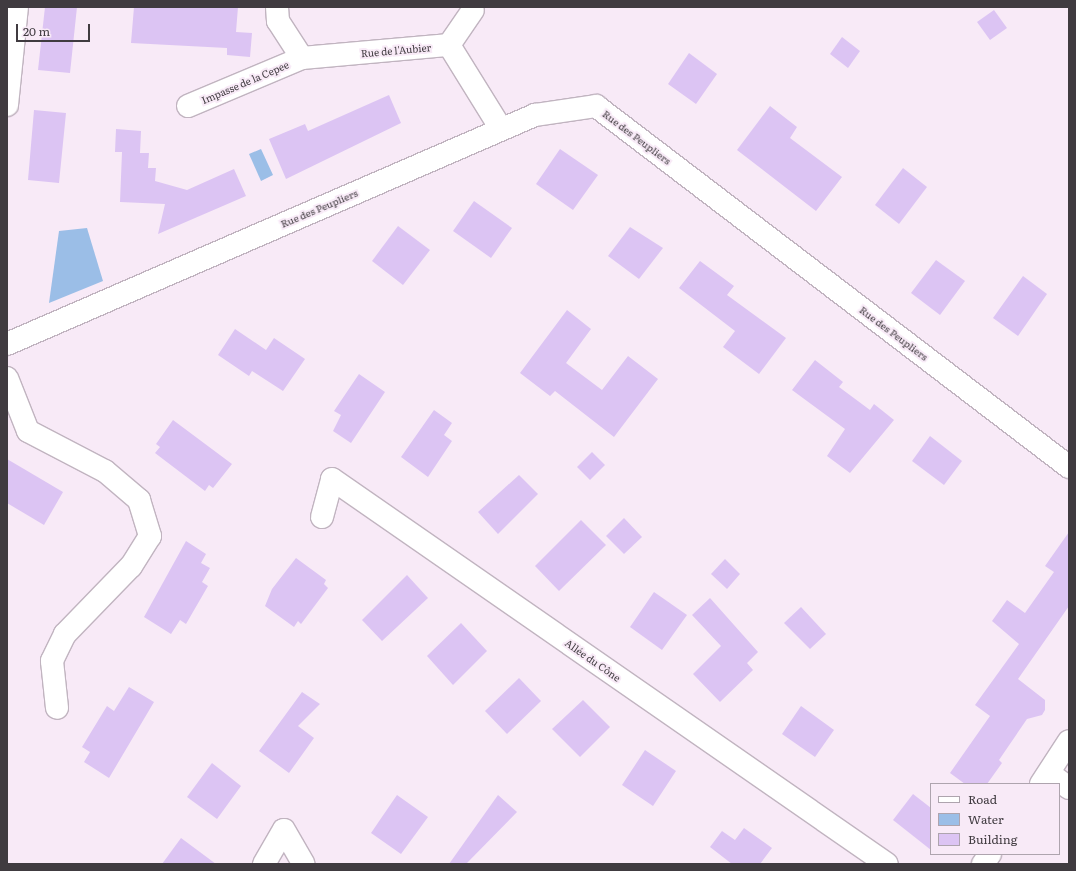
<!DOCTYPE html>
<html>
<head>
<meta charset="utf-8">
<style>
	body { margin:0 }
	#map { position:relative; width:1076px; height:871px; overflow:hidden; background:#f8eaf7; font-family:Literata,serif }
	div>[style] { position:absolute }
	.water>* { inset:0; background:#9bbee7 }
	.building>* { inset:0; background:#dcc4f3 }
	.roads { filter:drop-shadow(1px 0 #c1b4c0) drop-shadow(-1px 0 #c1b4c0) drop-shadow(0 1px #c1b4c0) drop-shadow(0 -1px #c1b4c0) }
	.minor>* { height:22px; margin:-11px; padding:0 11px; transform-origin:11px; border-radius:11px; background:#fff }
	span { translate:-50% -50%; white-space:nowrap; text-align:center; line-height:1.15; -webkit-text-stroke:4px #f8eaf7; paint-order:stroke }
	.street-label { font-size:10px; color:#403b40 }
	.frame { position:absolute; inset:0; border:8px solid #403b40; pointer-events:none }
	.legend { position:absolute; left:930px; top:783px; width:130px; height:72px; box-sizing:border-box; background:#f8eaf7; border:1px solid #aea4ae; margin:0; padding:5px 7px; list-style:none; font-size:12px; color:#403b40 }
	.legend li { display:flex; align-items:center; gap:8px; height:20px }
	.legend b { width:20px; border:1px solid #aea4ae }
	.scale { position:absolute; left:16px; top:24px; width:74px; height:18px; box-sizing:border-box; border:2px solid #403b40; border-top:0; padding-left:5px; font-size:12px; line-height:14px; white-space:nowrap; color:#403b40; -webkit-text-stroke:3px #f8eaf7; paint-order:stroke }
</style>
</head>
<body>
<div id="map">
	<div class="water">
		<div style="clip-path:polygon(261px 149px,273px 175px,261px 181px,249px 154px)"></div>
		<div style="clip-path:polygon(87px 228px,103px 281px,49px 303px,59px 231px)"></div>
	</div>
	<div class="building">
		<div style="clip-path:polygon(45px 7px,77px 7px,70px 73px,38px 70px)"></div>
		<div style="clip-path:polygon(134px 7px,238px 7px,236px 32px,252px 33px,250px 57px,227px 55px,227px 48px,131px 43px)"></div>
		<div style="clip-path:polygon(994px 10px,1007px 28px,990px 40px,977px 22px)"></div>
		<div style="clip-path:polygon(842px 37px,860px 51px,848px 68px,830px 54px)"></div>
		<div style="clip-path:polygon(689px 53px,717px 74px,696px 104px,668px 84px)"></div>
		<div style="clip-path:polygon(389px 95px,401px 123px,286px 179px,269px 139px,305px 124px,308px 131px)"></div>
		<div style="clip-path:polygon(770px 106px,797px 127px,790px 138px,842px 177px,816px 211px,737px 150px)"></div>
		<div style="clip-path:polygon(34px 110px,66px 113px,59px 183px,28px 180px)"></div>
		<div style="clip-path:polygon(116px 129px,141px 131px,140px 153px,149px 153px,148px 168px,156px 168px,155px 181px,187px 190px,234px 169px,246px 196px,158px 234px,165px 204px,120px 202px,122px 152px,115px 152px)"></div>
		<div style="clip-path:polygon(560px 149px,598px 175px,573px 210px,536px 184px)"></div>
		<div style="clip-path:polygon(903px 168px,927px 187px,899px 224px,875px 205px)"></div>
		<div style="clip-path:polygon(474px 201px,512px 228px,491px 258px,453px 231px)"></div>
		<div style="clip-path:polygon(398px 226px,430px 250px,403px 285px,372px 261px)"></div>
		<div style="clip-path:polygon(630px 227px,663px 248px,639px 279px,608px 256px)"></div>
		<div style="clip-path:polygon(936px 260px,965px 281px,940px 315px,911px 293px)"></div>
		<div style="clip-path:polygon(700px 261px,734px 286px,727px 295px,786px 338px,759px 374px,723px 347px,735px 331px,679px 288px)"></div>
		<div style="clip-path:polygon(1023px 276px,1047px 294px,1018px 336px,993px 318px)"></div>
		<div style="clip-path:polygon(567px 310px,591px 329px,566px 363px,602px 390px,628px 356px,658px 379px,614px 437px,555px 391px,550px 396px,520px 373px)"></div>
		<div style="clip-path:polygon(235px 329px,266px 350px,274px 338px,305px 359px,283px 391px,252px 371px,249px 376px,218px 355px)"></div>
		<div style="clip-path:polygon(815px 360px,843px 382px,839px 387px,870px 410px,874px 404px,894px 420px,850px 473px,827px 456px,845px 429px,792px 390px)"></div>
		<div style="clip-path:polygon(359px 374px,385px 392px,351px 443px,333px 431px,341px 415px,334px 411px)"></div>
		<div style="clip-path:polygon(434px 410px,452px 423px,444px 435px,452px 441px,428px 477px,401px 457px)"></div>
		<div style="clip-path:polygon(173px 420px,232px 464px,213px 488px,209px 485px,205px 491px,155px 453px,160px 447px,156px 444px)"></div>
		<div style="clip-path:polygon(930px 436px,962px 461px,944px 485px,912px 461px)"></div>
		<div style="clip-path:polygon(592px 452px,605px 465px,590px 480px,577px 467px)"></div>
		<div style="clip-path:polygon(7px 459px,63px 492px,44px 525px,7px 503px)"></div>
		<div style="clip-path:polygon(519px 475px,538px 494px,498px 534px,478px 512px)"></div>
		<div style="clip-path:polygon(624px 518px,642px 537px,624px 554px,606px 536px)"></div>
		<div style="clip-path:polygon(581px 520px,606px 545px,559px 591px,535px 566px)"></div>
		<div style="clip-path:polygon(1069px 532px,1069px 606px,1018px 679px,1045px 700px,1045px 710px,1042px 715px,1027px 719px,999px 760px,1002px 763px,987px 784px,965px 784px,950px 773px,990px 716px,975px 705px,1019px 644px,992px 621px,1007px 600px,1025px 613px,1054px 572px,1045px 566px)"></div>
		<div style="clip-path:polygon(186px 541px,206px 554px,201px 563px,210px 568px,202px 582px,208px 586px,186px 624px,180px 620px,171px 634px,144px 617px)"></div>
		<div style="clip-path:polygon(296px 558px,326px 580px,324px 584px,328px 588px,301px 624px,298px 621px,294px 627px,265px 606px,272px 589px)"></div>
		<div style="clip-path:polygon(725px 559px,740px 574px,727px 589px,711px 574px)"></div>
		<div style="clip-path:polygon(407px 575px,428px 598px,382px 641px,362px 620px)"></div>
		<div style="clip-path:polygon(654px 592px,687px 615px,662px 650px,630px 627px)"></div>
		<div style="clip-path:polygon(710px 598px,758px 652px,747px 663px,753px 670px,720px 702px,693px 674px,721px 646px,692px 615px)"></div>
		<div style="clip-path:polygon(801px 607px,826px 634px,810px 649px,784px 623px)"></div>
		<div style="clip-path:polygon(461px 623px,487px 651px,453px 685px,427px 656px)"></div>
		<div style="clip-path:polygon(519px 678px,541px 701px,507px 734px,485px 711px)"></div>
		<div style="clip-path:polygon(129px 687px,154px 702px,109px 778px,84px 762px,90px 752px,82px 747px,107px 706px,114px 711px)"></div>
		<div style="clip-path:polygon(302px 692px,320px 704px,298px 726px,314px 738px,289px 773px,259px 751px)"></div>
		<div style="clip-path:polygon(583px 700px,610px 727px,580px 757px,552px 729px)"></div>
		<div style="clip-path:polygon(801px 706px,834px 730px,815px 757px,782px 734px)"></div>
		<div style="clip-path:polygon(645px 750px,676px 771px,653px 806px,622px 785px)"></div>
		<div style="clip-path:polygon(212px 763px,241px 786px,217px 819px,187px 797px)"></div>
		<div style="clip-path:polygon(913px 794px,931px 808px,931px 850px,893px 820px)"></div>
		<div style="clip-path:polygon(397px 795px,428px 817px,401px 854px,371px 833px)"></div>
		<div style="clip-path:polygon(498px 795px,517px 812px,466px 864px,449px 864px)"></div>
		<div style="clip-path:polygon(744px 828px,772px 848px,760px 864px,732px 864px,710px 847px,722px 831px,735px 840px)"></div>
		<div style="clip-path:polygon(181px 838px,216px 864px,162px 864px)"></div>
	</div>
	<div class="roads">
		<div class="minor">
			<div style="left:277px;top:7px;width:14px;rotate:86deg"></div>
			<div style="left:278px;top:21px;width:44px;rotate:57deg"></div>
			<div style="left:302px;top:58px;width:148px;rotate:-5.1deg"></div>
			<div style="left:449px;top:45px;width:99px;rotate:58.2deg"></div>
			<div style="left:449px;top:45px;width:42px;rotate:-55.6deg"></div>
			<div style="left:7px;top:105px;width:99px;rotate:-84.2deg"></div>
			<div style="left:188px;top:106px;width:124px;rotate:-22.8deg"></div>
			<div style="left:7px;top:344px;width:576px;rotate:-23.45deg"></div>
			<div style="left:535px;top:115px;width:62px;rotate:-8.4deg"></div>
			<div style="left:596px;top:106px;width:595px;rotate:37.35deg"></div>
			<div style="left:7px;top:378px;width:57px;rotate:68.4deg"></div>
			<div style="left:28px;top:431px;width:87px;rotate:27.5deg"></div>
			<div style="left:105px;top:471px;width:45px;rotate:40.5deg"></div>
			<div style="left:139px;top:500px;width:38px;rotate:73deg"></div>
			<div style="left:150px;top:536px;width:36px;rotate:122deg"></div>
			<div style="left:131px;top:566px;width:95px;rotate:134.1deg"></div>
			<div style="left:65px;top:634px;width:30px;rotate:116deg"></div>
			<div style="left:52px;top:661px;width:47px;rotate:83.9deg"></div>
			<div style="left:322px;top:517px;width:39px;rotate:-75deg"></div>
			<div style="left:332px;top:479px;width:675px;rotate:34.75deg"></div>
			<div style="left:1049px;top:773px;width:25px;rotate:37deg"></div>
			<div style="left:1041px;top:784px;width:51px;rotate:-56.9deg"></div>
			<div style="left:264px;top:864px;width:39px;rotate:-60deg"></div>
			<div style="left:284px;top:830px;width:39px;rotate:60deg"></div>
			<div style="left:983px;top:864px;width:12px;rotate:-55deg"></div>
		</div>
	</div>
	<div class="street-label">
		<span style="left:396px;top:50px;rotate:-5deg">Rue de l'Aubier</span>
		<span style="left:245px;top:82px;rotate:-23deg">Impasse de la Cepee</span>
		<span style="left:637px;top:137px;rotate:37deg">Rue des Peupliers</span>
		<span style="left:319px;top:208px;rotate:-23deg">Rue des Peupliers</span>
		<span style="left:894px;top:333px;rotate:37deg">Rue des Peupliers</span>
		<span style="left:593px;top:660px;rotate:35deg">Allée du Cône</span>
	</div>
	<div class="frame"></div>
	<ul class="legend">
	<li><b style="height:5px;background:#fff"></b>Road</li>
	<li><b style="height:11px;background:#9bbee7"></b>Water</li>
	<li><b style="height:11px;background:#dcc4f3"></b>Building</li>
	</ul>
	<div class="scale">20 m</div>
</div>
</body>
</html>
